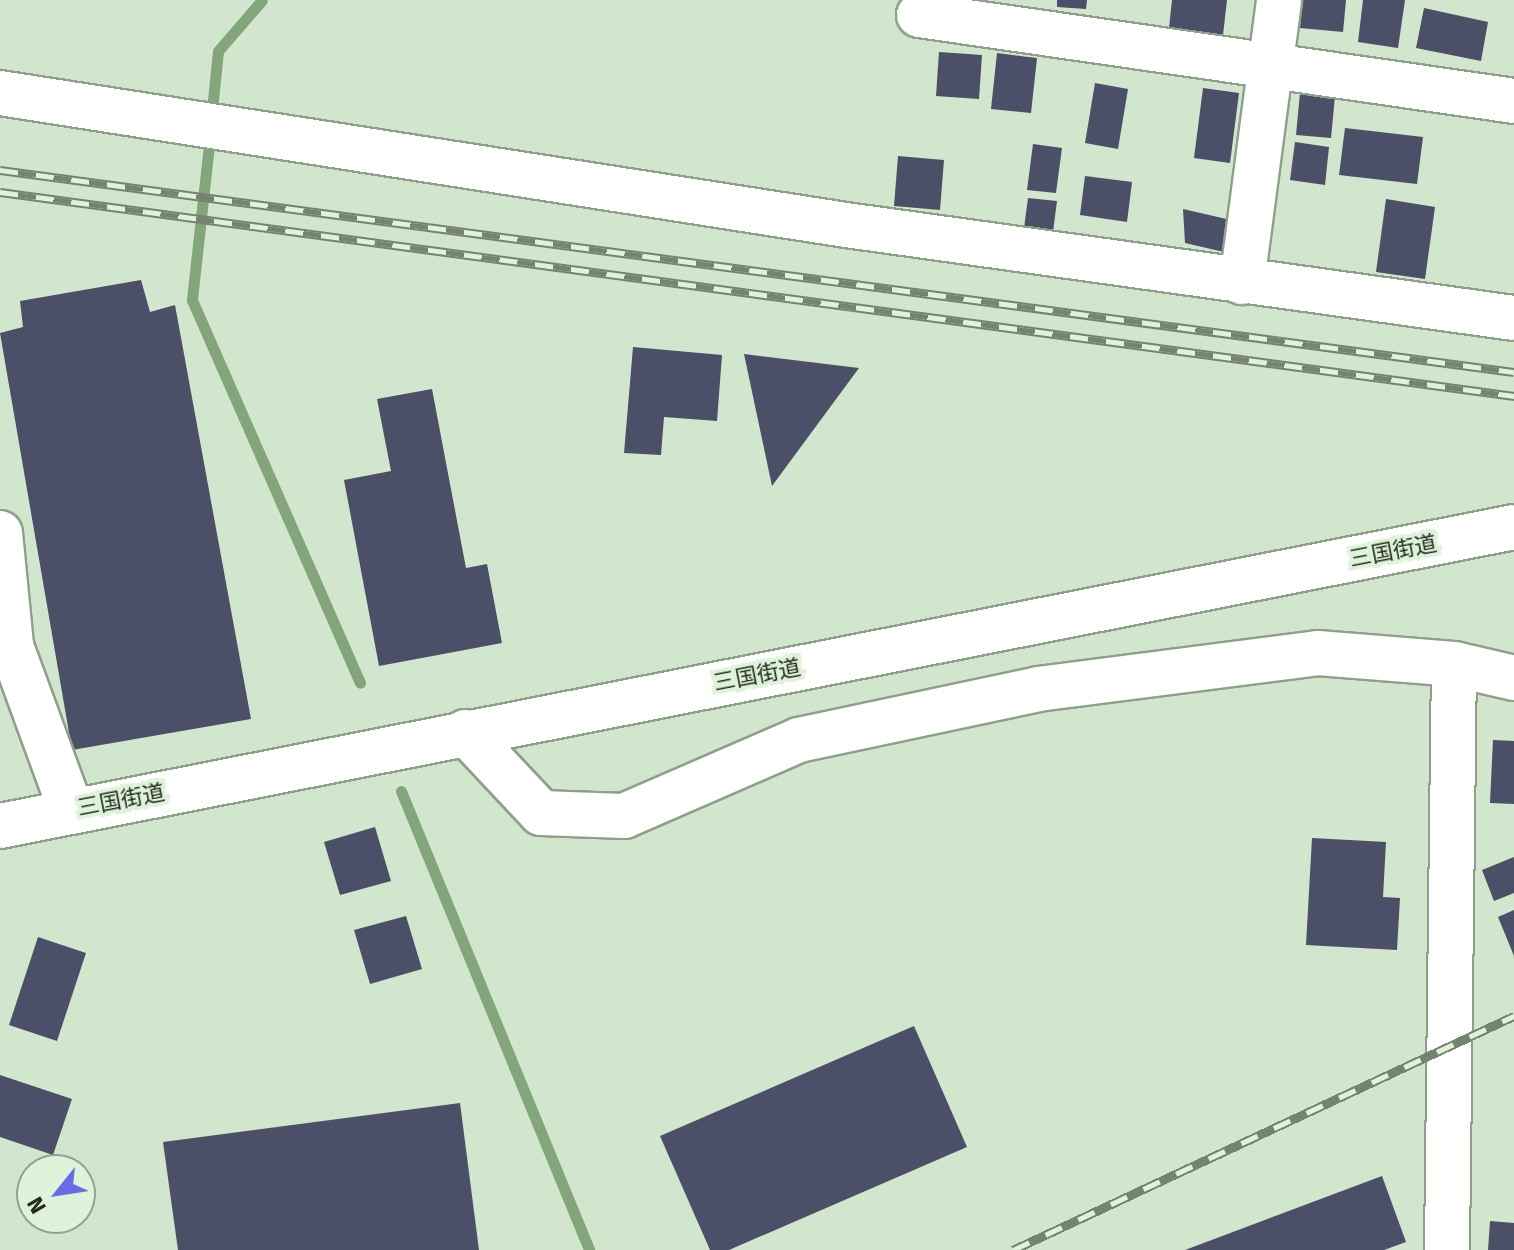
<!DOCTYPE html>
<html>
<head>
<meta charset="utf-8">
<style>
	body { margin:0 }
	#map { position:relative; width:1514px; height:1250px; overflow:hidden; background:#d1e6cc; font-family:"Fira Sans","Noto Sans JP",sans-serif }
	div>[style] { position:absolute }
	.stream>* { height:11px; margin:-5.5px; padding:0 5.5px; transform-origin:5.5px; border-radius:5.5px; background:#83a57b }
	.building>* { inset:0; background:#4b4f67 }
	.roads { filter:drop-shadow(2px 0 #8da189) drop-shadow(-2px 0 #8da189) drop-shadow(0 2px #8da189) drop-shadow(0 -2px #8da189) }
	.minor>* { height:44px; margin:-22px; padding:0 22px; transform-origin:22px; border-radius:22px; background:#fff }
	.trunk>* { height:44px; margin:-22px; padding:0 22px; transform-origin:22px; border-radius:22px; background:#fff }
	.rail>* { height:9px; margin-top:-4.5px; transform-origin:0; background:repeating-linear-gradient(90deg,#def3d9 0 18px,#758472 0 36px); box-sizing:border-box; border-block:2px solid #758472 }
	span { translate:-50% -50%; white-space:nowrap; text-align:center; line-height:1.15; -webkit-text-stroke:8px #def3d9; paint-order:stroke }
	.street-label { font-size:22px; color:#242c22 }
	.north { position:absolute; left:16px; top:1154px; width:80px; height:80px; box-sizing:border-box; background:#def3d9; border:2px solid #94a390; border-radius:50%; rotate:240deg; font-size:22px; font-weight:700; line-height:32px; text-align:center; color:#242c22 }
	.north::after { content:''; display:block; margin:auto; width:28px; height:36px; background:#686ce6; clip-path:polygon(50% 0,100% 100%,50% 72%,0 100%) }
</style>
</head>
<body>
<div id="map">
	<div class="stream">
		<div style="left:211px;top:119px;width:68px;rotate:-84.1deg"></div>
		<div style="left:218px;top:51px;width:67px;rotate:-49.2deg"></div>
		<div style="left:210px;top:136px;width:165px;rotate:96.3deg"></div>
		<div style="left:192px;top:300px;width:418px;rotate:66.3deg"></div>
		<div style="left:401px;top:791px;width:496px;rotate:67.7deg"></div>
	</div>
	<div class="building">
		<div style="clip-path:polygon(1057px 0,1087px 0,1086px 9px,1057px 7px)"></div>
		<div style="clip-path:polygon(1172px 0,1227px 0,1223px 35px,1169px 28px)"></div>
		<div style="clip-path:polygon(1303px 0,1346px 0,1343px 32px,1300px 28px)"></div>
		<div style="clip-path:polygon(1363px 0,1405px 0,1398px 48px,1358px 42px)"></div>
		<div style="clip-path:polygon(1424px 8px,1488px 22px,1481px 61px,1416px 48px)"></div>
		<div style="clip-path:polygon(939px 52px,982px 55px,979px 99px,936px 96px)"></div>
		<div style="clip-path:polygon(997px 53px,1037px 58px,1031px 113px,991px 109px)"></div>
		<div style="clip-path:polygon(1095px 83px,1128px 89px,1118px 149px,1085px 143px)"></div>
		<div style="clip-path:polygon(1203px 88px,1239px 93px,1230px 163px,1194px 158px)"></div>
		<div style="clip-path:polygon(1300px 93px,1335px 96px,1331px 138px,1296px 135px)"></div>
		<div style="clip-path:polygon(1345px 128px,1423px 137px,1417px 184px,1339px 175px)"></div>
		<div style="clip-path:polygon(1295px 142px,1329px 147px,1325px 185px,1290px 180px)"></div>
		<div style="clip-path:polygon(1033px 144px,1062px 148px,1056px 193px,1027px 190px)"></div>
		<div style="clip-path:polygon(898px 156px,944px 160px,940px 210px,894px 206px)"></div>
		<div style="clip-path:polygon(1085px 176px,1132px 182px,1127px 222px,1080px 215px)"></div>
		<div style="clip-path:polygon(1028px 198px,1057px 201px,1051px 247px,1022px 243px)"></div>
		<div style="clip-path:polygon(1386px 199px,1435px 207px,1425px 279px,1376px 272px)"></div>
		<div style="clip-path:polygon(1183px 209px,1231px 220px,1224px 252px,1185px 243px)"></div>
		<div style="clip-path:polygon(141px 280px,150px 312px,175px 305px,251px 719px,72px 750px,0 333px,23px 327px,20px 301px)"></div>
		<div style="clip-path:polygon(633px 347px,722px 355px,717px 421px,664px 417px,661px 455px,624px 453px)"></div>
		<div style="clip-path:polygon(744px 354px,859px 368px,772px 486px)"></div>
		<div style="clip-path:polygon(432px 389px,466px 568px,487px 564px,502px 643px,379px 666px,344px 480px,391px 471px,377px 399px)"></div>
		<div style="clip-path:polygon(1493px 740px,1514px 741px,1514px 804px,1490px 803px)"></div>
		<div style="clip-path:polygon(375px 827px,391px 881px,340px 895px,324px 842px)"></div>
		<div style="clip-path:polygon(1312px 838px,1386px 842px,1383px 897px,1400px 898px,1397px 950px,1306px 945px)"></div>
		<div style="clip-path:polygon(1514px 857px,1514px 893px,1494px 901px,1482px 870px)"></div>
		<div style="clip-path:polygon(1514px 910px,1514px 956px,1498px 917px)"></div>
		<div style="clip-path:polygon(406px 916px,422px 969px,370px 984px,354px 930px)"></div>
		<div style="clip-path:polygon(38px 937px,86px 953px,57px 1041px,9px 1025px)"></div>
		<div style="clip-path:polygon(914px 1026px,967px 1147px,729px 1250px,710px 1250px,660px 1136px)"></div>
		<div style="clip-path:polygon(0 1075px,72px 1099px,53px 1155px,0 1137px)"></div>
		<div style="clip-path:polygon(460px 1103px,479px 1250px,178px 1250px,163px 1142px)"></div>
		<div style="clip-path:polygon(1382px 1176px,1406px 1242px,1384px 1250px,1185px 1250px)"></div>
		<div style="clip-path:polygon(1490px 1221px,1514px 1223px,1514px 1250px,1488px 1250px)"></div>
	</div>
	<div class="roads">
		<div class="minor">
			<div style="left:919px;top:15px;width:601px;rotate:8.22deg"></div>
			<div style="left:0;top:93px;width:856px;rotate:8.87deg"></div>
			<div style="left:846px;top:225px;width:674px;rotate:7.93deg"></div>
			<div style="left:1242px;top:282px;width:284px;rotate:-82.5deg"></div>
			<div style="left:0;top:533px;width:114px;rotate:84.4deg"></div>
			<div style="left:11px;top:646px;width:175px;rotate:69.9deg"></div>
			<div style="left:465px;top:732px;width:111px;rotate:46.8deg"></div>
			<div style="left:541px;top:813px;width:83px;rotate:2.1deg"></div>
			<div style="left:624px;top:816px;width:191px;rotate:-23.5deg"></div>
			<div style="left:799px;top:740px;width:244px;rotate:-12deg"></div>
			<div style="left:1038px;top:689px;width:282px;rotate:-7.3deg"></div>
			<div style="left:1318px;top:653px;width:136px;rotate:4.6deg"></div>
			<div style="left:1454px;top:664px;width:62px;rotate:13.1deg"></div>
			<div style="left:1447px;top:1250px;width:586px;rotate:-89.32deg"></div>
		</div>
		<div class="trunk">
			<div style="left:0;top:826px;width:1543px;rotate:-11.17deg"></div>
		</div>
	</div>
	<div class="rail">
		<div style="left:0;top:170px;width:1527px;rotate:7.6deg"></div>
		<div style="left:0;top:192px;width:1528px;rotate:7.67deg"></div>
		<div style="left:1013px;top:1250px;width:553px;rotate:-25.04deg"></div>
	</div>
	<div class="street-label">
		<span style="left:1393px;top:551px;rotate:-11deg">三国街道</span>
		<span style="left:757px;top:675px;rotate:-11deg">三国街道</span>
		<span style="left:121px;top:800px;rotate:-11deg">三国街道</span>
	</div>
	<div class="north">N</div>
</div>
</body>
</html>
